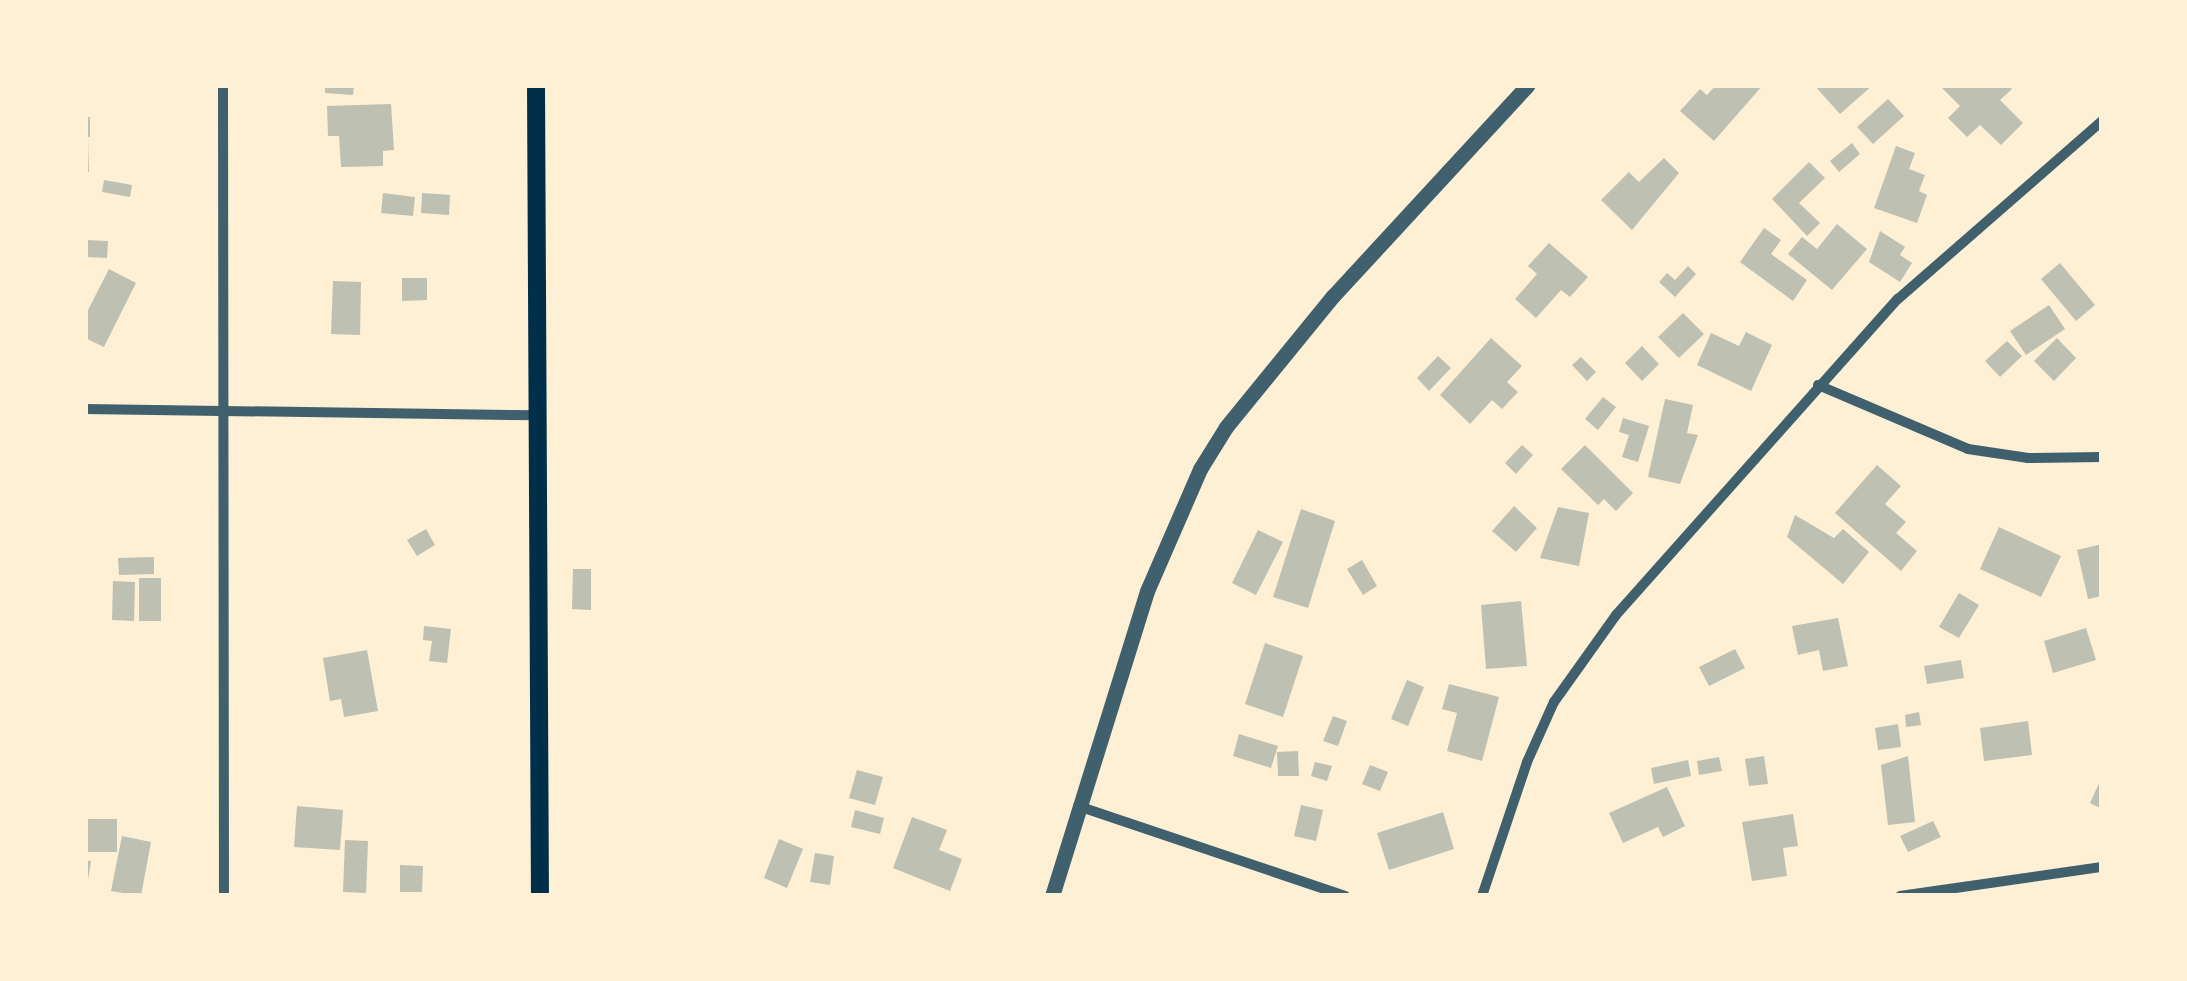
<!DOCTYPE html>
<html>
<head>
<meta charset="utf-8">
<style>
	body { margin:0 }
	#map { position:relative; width:2187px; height:981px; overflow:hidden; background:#fdf0d5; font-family:Mulish,sans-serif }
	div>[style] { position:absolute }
	.building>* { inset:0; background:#bec0b2 }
	.minor>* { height:10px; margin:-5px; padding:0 5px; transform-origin:5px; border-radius:5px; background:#3f606c }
	.tertiary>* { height:15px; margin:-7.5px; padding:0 7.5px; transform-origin:7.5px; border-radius:7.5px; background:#3f606c }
	.secondary>* { height:18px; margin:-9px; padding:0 9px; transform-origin:9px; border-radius:9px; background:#003049 }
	span { translate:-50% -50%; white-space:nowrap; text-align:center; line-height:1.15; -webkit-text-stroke:8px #fdf0d5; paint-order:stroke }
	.frame { position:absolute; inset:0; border:88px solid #fdf0d5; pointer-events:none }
</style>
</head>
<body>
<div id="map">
	<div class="building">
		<div style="clip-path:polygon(325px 85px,354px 85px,353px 95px,325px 93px)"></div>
		<div style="clip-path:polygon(1716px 85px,1763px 85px,1714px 141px,1680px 111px,1700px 89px,1707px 95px)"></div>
		<div style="clip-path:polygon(1814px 85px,1873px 85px,1840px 114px)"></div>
		<div style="clip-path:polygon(1939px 85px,2007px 85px,2012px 89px,2000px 100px,2023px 123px,2001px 145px,1980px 125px,1967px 137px,1948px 118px,1960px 106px)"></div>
		<div style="clip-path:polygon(1888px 99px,1904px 116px,1873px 144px,1857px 127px)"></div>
		<div style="clip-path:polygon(391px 104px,394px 150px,383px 151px,383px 166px,341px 167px,339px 136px,328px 136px,327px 106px)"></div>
		<div style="clip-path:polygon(85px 117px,90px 117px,90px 137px,85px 137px)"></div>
		<div style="clip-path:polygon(85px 139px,88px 139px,89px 172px,85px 172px)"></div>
		<div style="clip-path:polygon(1852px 143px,1860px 154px,1839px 172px,1830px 161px)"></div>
		<div style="clip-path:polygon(1896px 146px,1915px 153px,1909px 169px,1925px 175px,1919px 191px,1927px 195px,1917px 223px,1874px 208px)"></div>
		<div style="clip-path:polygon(1664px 158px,1679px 173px,1632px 230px,1601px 200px,1629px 172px,1639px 182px)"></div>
		<div style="clip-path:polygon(1809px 162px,1825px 178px,1799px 203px,1820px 223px,1807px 236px,1772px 199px)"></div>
		<div style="clip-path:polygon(104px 180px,132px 185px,130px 197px,102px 192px)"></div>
		<div style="clip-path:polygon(383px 193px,415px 197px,413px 216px,381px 213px)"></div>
		<div style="clip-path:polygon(422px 193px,450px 195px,449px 215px,421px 213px)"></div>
		<div style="clip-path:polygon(1837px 224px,1867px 249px,1832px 290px,1788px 254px,1802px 237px,1817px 249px)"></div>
		<div style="clip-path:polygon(1764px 228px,1781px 240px,1771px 254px,1807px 280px,1793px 301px,1740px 262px)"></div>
		<div style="clip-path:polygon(1880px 231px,1905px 247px,1900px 255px,1912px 263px,1900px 282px,1869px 262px)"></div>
		<div style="clip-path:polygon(85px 240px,108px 241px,107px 258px,85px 257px)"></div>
		<div style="clip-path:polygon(1549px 243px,1588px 277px,1570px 297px,1561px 290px,1536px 318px,1515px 299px,1537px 274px,1528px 266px)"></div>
		<div style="clip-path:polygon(2060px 263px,2095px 305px,2076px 321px,2041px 279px)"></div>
		<div style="clip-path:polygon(1688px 266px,1696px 274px,1675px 297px,1659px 282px,1667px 273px,1675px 280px)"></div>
		<div style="clip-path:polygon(109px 269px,136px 283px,104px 347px,85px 338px,85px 316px)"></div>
		<div style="clip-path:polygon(402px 278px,427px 278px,427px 300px,402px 301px)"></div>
		<div style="clip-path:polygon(333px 281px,361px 282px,360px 335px,331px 334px)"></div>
		<div style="clip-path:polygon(2049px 305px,2065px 329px,2026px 355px,2010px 331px)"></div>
		<div style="clip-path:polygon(1683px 313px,1704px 334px,1679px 358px,1658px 337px)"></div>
		<div style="clip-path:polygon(1746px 332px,1772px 345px,1751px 391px,1697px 365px,1711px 333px,1739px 346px)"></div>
		<div style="clip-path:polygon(1491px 338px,1522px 366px,1507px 382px,1518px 392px,1502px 409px,1492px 400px,1470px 424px,1440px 395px)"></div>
		<div style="clip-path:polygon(2057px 338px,2076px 358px,2054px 381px,2034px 361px)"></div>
		<div style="clip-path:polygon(2007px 341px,2022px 356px,2000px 377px,1985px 361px)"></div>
		<div style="clip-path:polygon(1642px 346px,1659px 364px,1642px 381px,1625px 363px)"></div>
		<div style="clip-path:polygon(1438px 356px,1451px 368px,1429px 391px,1417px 378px)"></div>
		<div style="clip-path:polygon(1581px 357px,1596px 372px,1587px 381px,1572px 365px)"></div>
		<div style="clip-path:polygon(1603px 397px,1616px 407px,1598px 430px,1585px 419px)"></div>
		<div style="clip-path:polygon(1665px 399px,1693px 405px,1687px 433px,1698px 435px,1680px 484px,1648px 477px)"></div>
		<div style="clip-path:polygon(1623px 418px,1649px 426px,1638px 462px,1622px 457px,1629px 435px,1619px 432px)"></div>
		<div style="clip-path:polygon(1522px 445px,1533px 455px,1516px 474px,1505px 463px)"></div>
		<div style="clip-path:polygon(1585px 445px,1633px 493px,1616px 511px,1604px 499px,1598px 505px,1561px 469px)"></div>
		<div style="clip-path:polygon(1877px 465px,1901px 486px,1885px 504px,1906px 522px,1896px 533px,1917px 551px,1901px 571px,1835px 513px)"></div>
		<div style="clip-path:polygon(1514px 506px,1537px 528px,1516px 552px,1492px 531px)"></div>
		<div style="clip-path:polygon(1558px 507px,1589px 513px,1579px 566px,1540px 558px)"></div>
		<div style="clip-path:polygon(1301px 509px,1335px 521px,1308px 608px,1273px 597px)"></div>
		<div style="clip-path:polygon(1795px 515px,1834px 538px,1843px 529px,1869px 552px,1843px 584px,1787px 537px)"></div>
		<div style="clip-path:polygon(1999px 527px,2061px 556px,2041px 597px,1980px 569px)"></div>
		<div style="clip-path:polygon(426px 529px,435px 545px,417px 556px,407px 540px)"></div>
		<div style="clip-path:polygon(1258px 530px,1283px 542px,1256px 595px,1232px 583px)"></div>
		<div style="clip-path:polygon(2102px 544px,2102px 596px,2088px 599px,2077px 550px)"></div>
		<div style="clip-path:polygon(154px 557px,154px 574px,119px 575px,118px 558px)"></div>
		<div style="clip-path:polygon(1362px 560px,1377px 586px,1363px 595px,1347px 569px)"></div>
		<div style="clip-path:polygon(573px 569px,591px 569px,591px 610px,572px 609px)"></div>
		<div style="clip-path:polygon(139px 578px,161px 578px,161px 621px,139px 621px)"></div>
		<div style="clip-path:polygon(113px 581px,135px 582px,134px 621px,112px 620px)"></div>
		<div style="clip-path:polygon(1959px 593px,1979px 605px,1959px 638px,1939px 627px)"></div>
		<div style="clip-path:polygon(1521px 601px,1527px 666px,1486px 669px,1481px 605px)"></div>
		<div style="clip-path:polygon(1838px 618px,1848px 666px,1823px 671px,1819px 650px,1798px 655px,1792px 626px)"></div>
		<div style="clip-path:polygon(424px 626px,451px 629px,447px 663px,429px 661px,432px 641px,423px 640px)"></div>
		<div style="clip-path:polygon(2086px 628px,2096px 660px,2053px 673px,2044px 641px)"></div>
		<div style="clip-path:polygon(1265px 643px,1303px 656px,1283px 717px,1245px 704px)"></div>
		<div style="clip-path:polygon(1735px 649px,1745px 668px,1709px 686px,1699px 667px)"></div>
		<div style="clip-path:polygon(367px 650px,378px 711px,344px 717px,341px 699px,330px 701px,323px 658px)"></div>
		<div style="clip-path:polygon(1961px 660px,1964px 678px,1927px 684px,1924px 666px)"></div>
		<div style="clip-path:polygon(1407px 680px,1424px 687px,1408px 726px,1391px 719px)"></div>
		<div style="clip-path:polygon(1449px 684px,1499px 697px,1482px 761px,1447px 751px,1457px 713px,1442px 709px)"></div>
		<div style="clip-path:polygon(1919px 712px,1921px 725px,1906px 727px,1905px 715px)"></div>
		<div style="clip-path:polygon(1333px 716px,1347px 721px,1338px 746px,1323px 741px)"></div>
		<div style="clip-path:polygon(2028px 721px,2032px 755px,1984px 761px,1980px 728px)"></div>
		<div style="clip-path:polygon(1898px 724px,1901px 747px,1878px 750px,1875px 728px)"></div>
		<div style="clip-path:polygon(1239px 734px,1278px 746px,1271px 768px,1233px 756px)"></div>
		<div style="clip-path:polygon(1298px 751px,1299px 776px,1278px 776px,1277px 752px)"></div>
		<div style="clip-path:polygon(1764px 756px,1768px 784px,1749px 786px,1745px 759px)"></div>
		<div style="clip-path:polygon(1908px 756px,1915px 822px,1888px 825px,1881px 765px)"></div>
		<div style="clip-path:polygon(1719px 757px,1722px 771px,1699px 775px,1697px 761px)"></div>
		<div style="clip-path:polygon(1688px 760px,1691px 776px,1654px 784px,1651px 768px)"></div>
		<div style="clip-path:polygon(1315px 762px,1332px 766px,1327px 781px,1311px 776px)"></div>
		<div style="clip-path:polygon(1370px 765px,1388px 772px,1380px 791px,1362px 784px)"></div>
		<div style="clip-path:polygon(857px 770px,883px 777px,875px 805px,849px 798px)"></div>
		<div style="clip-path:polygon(2102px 777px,2102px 809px,2090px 803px)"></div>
		<div style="clip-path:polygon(1667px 787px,1685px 826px,1663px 837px,1658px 827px,1623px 843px,1609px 813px)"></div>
		<div style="clip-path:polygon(1301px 805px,1323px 810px,1316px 841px,1294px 836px)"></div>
		<div style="clip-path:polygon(297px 806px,343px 810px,340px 850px,294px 847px)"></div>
		<div style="clip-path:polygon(855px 810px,884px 818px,880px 834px,851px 827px)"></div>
		<div style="clip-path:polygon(1443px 812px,1454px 849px,1389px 870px,1377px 833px)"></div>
		<div style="clip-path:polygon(1793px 814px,1798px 846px,1783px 848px,1787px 876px,1752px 881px,1742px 822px)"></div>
		<div style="clip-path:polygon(912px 817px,947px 830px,939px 850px,962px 859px,950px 891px,893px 868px)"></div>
		<div style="clip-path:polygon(85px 819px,117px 819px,117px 852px,85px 852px)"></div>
		<div style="clip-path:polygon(1933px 821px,1941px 837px,1908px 852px,1900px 836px)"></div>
		<div style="clip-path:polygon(122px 836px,151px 842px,141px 896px,111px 891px)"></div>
		<div style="clip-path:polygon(779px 839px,803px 849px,787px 888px,764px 878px)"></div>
		<div style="clip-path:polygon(345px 840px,368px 841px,366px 893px,343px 892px)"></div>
		<div style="clip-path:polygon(815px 853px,834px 856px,830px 885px,810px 882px)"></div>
		<div style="clip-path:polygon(85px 860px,91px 861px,87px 886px,85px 886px)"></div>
		<div style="clip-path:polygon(400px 865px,423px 866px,422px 892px,400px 892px)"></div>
	</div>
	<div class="minor">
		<div style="left:223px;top:85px;width:811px;rotate:89.93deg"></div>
		<div style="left:1818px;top:385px;width:163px;rotate:23.1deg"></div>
		<div style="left:1968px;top:449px;width:61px;rotate:8.5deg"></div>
		<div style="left:2028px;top:458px;width:74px;rotate:-0.8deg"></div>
		<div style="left:85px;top:409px;width:455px;rotate:0.8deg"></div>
		<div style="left:1078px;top:806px;width:282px;rotate:18.6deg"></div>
		<div style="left:1482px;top:896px;width:141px;rotate:-71.4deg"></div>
		<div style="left:1527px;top:762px;width:66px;rotate:-65.8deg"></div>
		<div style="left:1554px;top:702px;width:107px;rotate:-54.5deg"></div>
		<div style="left:1616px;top:615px;width:424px;rotate:-48.3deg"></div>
		<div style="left:1898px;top:299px;width:271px;rotate:-41.1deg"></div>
		<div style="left:1900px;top:896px;width:204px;rotate:-8.2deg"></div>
	</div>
	<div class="tertiary">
		<div style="left:1052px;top:896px;width:319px;rotate:-72.7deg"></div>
		<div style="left:1147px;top:591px;width:133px;rotate:-66.5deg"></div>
		<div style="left:1200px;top:469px;width:49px;rotate:-58.2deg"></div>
		<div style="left:1226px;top:427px;width:169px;rotate:-50.8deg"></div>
		<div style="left:1333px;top:296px;width:287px;rotate:-47.3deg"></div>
	</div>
	<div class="secondary">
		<div style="left:536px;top:85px;width:811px;rotate:89.72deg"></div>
	</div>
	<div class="frame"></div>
</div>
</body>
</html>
